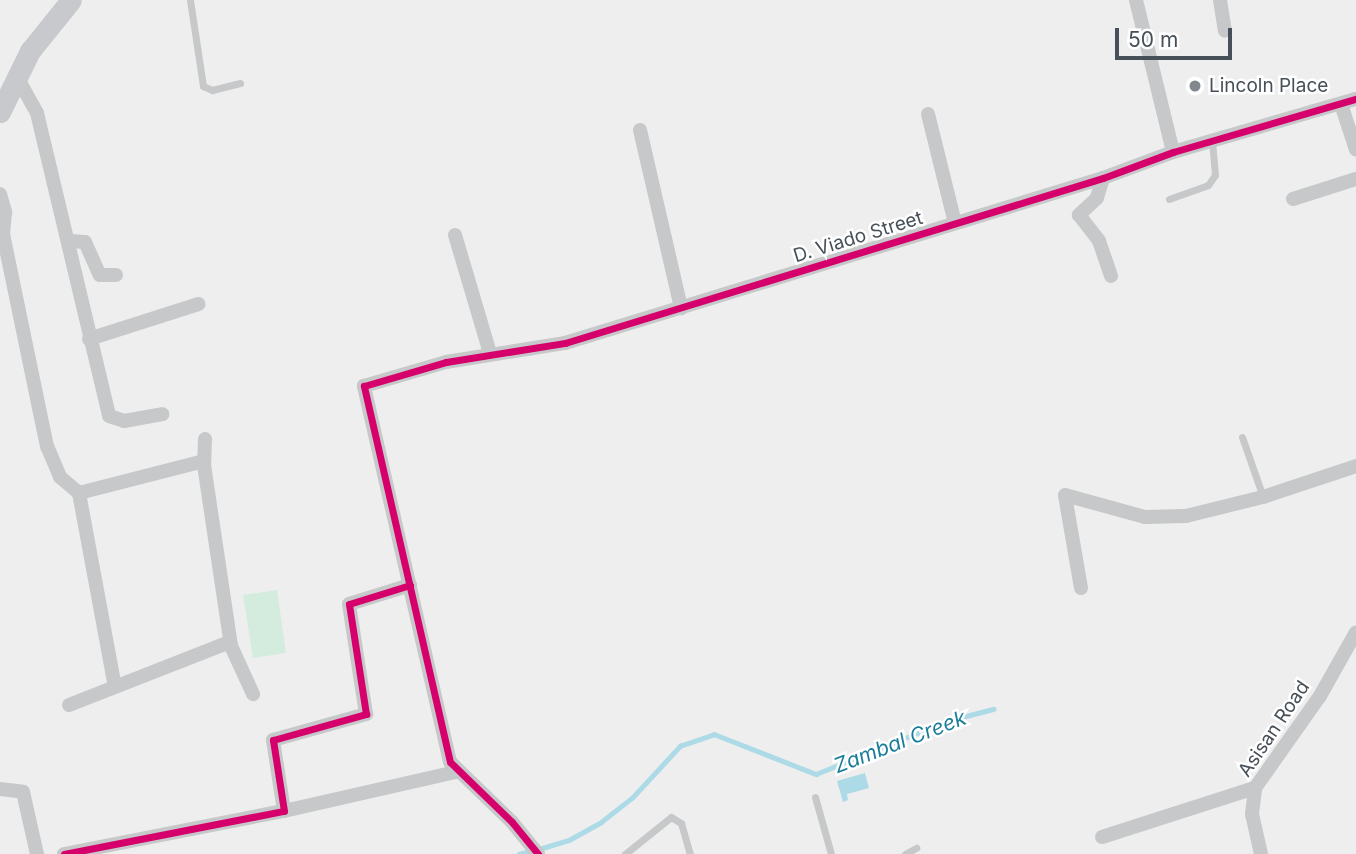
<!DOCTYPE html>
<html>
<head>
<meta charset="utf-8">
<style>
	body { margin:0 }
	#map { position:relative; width:1356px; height:854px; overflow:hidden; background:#eee; font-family:Inter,sans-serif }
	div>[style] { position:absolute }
	.green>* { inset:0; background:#d4ecde }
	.water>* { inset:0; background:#acdae6 }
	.stream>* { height:4.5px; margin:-2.25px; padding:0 2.25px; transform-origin:2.25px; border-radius:2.25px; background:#acdae6 }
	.lane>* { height:7px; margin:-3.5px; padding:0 3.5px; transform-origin:3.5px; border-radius:3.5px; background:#c6c8c9 }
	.street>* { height:14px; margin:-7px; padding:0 7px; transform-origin:7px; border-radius:7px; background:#c6c8c9 }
	.secondary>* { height:21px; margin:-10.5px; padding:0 10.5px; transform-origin:10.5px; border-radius:10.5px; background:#c7c9cc }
	.cycleway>* { height:7px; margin:-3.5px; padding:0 3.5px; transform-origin:3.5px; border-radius:3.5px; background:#d6006c }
	.dots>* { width:19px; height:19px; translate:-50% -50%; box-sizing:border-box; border:4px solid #fff; border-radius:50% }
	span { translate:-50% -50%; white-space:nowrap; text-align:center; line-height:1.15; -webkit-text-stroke:5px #fff; paint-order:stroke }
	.poi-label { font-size:19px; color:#475058 }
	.left { translate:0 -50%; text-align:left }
	.street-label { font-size:19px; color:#475058 }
	.water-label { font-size:21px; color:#197d99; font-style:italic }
	.scale { position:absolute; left:1115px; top:28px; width:117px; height:32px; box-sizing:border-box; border:4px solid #475058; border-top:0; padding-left:9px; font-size:21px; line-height:24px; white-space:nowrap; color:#475058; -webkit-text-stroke:5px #fff; paint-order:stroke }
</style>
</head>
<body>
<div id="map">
	<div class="green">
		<div style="clip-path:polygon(277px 590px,286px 653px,253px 658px,243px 595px)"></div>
	</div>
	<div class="water">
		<div style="clip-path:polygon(865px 773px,869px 788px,847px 794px,848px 800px,843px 802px,837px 781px)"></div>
	</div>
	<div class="stream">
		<div style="left:539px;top:849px;width:31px;rotate:-17deg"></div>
		<div style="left:569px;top:840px;width:37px;rotate:-29deg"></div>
		<div style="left:601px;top:822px;width:39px;rotate:-38deg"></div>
		<div style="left:632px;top:798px;width:71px;rotate:-47.3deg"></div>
		<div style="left:680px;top:746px;width:36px;rotate:-19deg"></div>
		<div style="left:714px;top:734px;width:110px;rotate:21.4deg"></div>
		<div style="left:816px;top:774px;width:141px;rotate:-22deg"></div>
		<div style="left:947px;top:721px;width:48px;rotate:-14.6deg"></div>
		<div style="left:519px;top:854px;width:11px;rotate:-15deg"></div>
	</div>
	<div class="lane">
		<div style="left:190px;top:0;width:87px;rotate:81.4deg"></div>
		<div style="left:203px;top:86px;width:10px;rotate:24deg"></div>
		<div style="left:212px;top:90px;width:29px;rotate:-14deg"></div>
		<div style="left:1169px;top:199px;width:41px;rotate:-19.7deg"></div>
		<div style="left:1208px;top:185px;width:12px;rotate:-55deg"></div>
		<div style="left:1215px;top:175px;width:32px;rotate:-95deg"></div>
		<div style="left:1242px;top:437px;width:64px;rotate:70.7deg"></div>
		<div style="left:815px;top:797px;width:59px;rotate:74.3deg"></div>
		<div style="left:625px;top:854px;width:59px;rotate:-38.8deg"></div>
		<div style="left:671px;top:817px;width:12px;rotate:31deg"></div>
		<div style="left:681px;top:823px;width:32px;rotate:74deg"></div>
		<div style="left:905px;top:854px;width:13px;rotate:-29deg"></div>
	</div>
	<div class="street">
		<div style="left:1136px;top:0;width:156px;rotate:76.3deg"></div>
		<div style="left:1220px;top:0;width:31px;rotate:81deg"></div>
		<div style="left:17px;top:77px;width:41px;rotate:60.9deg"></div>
		<div style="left:37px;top:113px;width:311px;rotate:76.6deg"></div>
		<div style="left:109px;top:416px;width:16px;rotate:18deg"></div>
		<div style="left:124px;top:421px;width:39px;rotate:-10deg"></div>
		<div style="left:1341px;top:104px;width:48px;rotate:71.9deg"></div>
		<div style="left:928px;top:114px;width:112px;rotate:76.1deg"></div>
		<div style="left:640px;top:130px;width:183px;rotate:77deg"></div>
		<div style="left:1103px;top:178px;width:21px;rotate:107deg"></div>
		<div style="left:1097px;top:198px;width:25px;rotate:137deg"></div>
		<div style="left:1079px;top:215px;width:33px;rotate:52deg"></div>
		<div style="left:1099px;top:241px;width:37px;rotate:71deg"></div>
		<div style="left:0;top:194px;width:19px;rotate:74deg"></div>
		<div style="left:5px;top:212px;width:22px;rotate:95deg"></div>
		<div style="left:3px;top:234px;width:217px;rotate:78.3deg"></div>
		<div style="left:47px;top:446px;width:34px;rotate:67deg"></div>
		<div style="left:60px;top:477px;width:25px;rotate:40deg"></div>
		<div style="left:79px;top:493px;width:197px;rotate:79.5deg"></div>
		<div style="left:1293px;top:199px;width:66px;rotate:-17.6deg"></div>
		<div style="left:455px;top:235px;width:123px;rotate:73.5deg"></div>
		<div style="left:70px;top:241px;width:15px;rotate:4deg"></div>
		<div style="left:85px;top:242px;width:36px;rotate:66deg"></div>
		<div style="left:100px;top:275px;width:16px"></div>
		<div style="left:89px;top:339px;width:115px;rotate:-17.7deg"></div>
		<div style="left:205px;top:439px;width:26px;rotate:92deg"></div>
		<div style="left:204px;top:465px;width:183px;rotate:81.5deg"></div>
		<div style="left:231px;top:646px;width:53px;rotate:65.4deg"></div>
		<div style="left:79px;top:493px;width:129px;rotate:-14.4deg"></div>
		<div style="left:1081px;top:588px;width:94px;rotate:-99.8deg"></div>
		<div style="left:1065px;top:495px;width:83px;rotate:15.4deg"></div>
		<div style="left:1145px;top:517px;width:41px;rotate:-1.4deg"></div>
		<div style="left:1186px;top:516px;width:79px;rotate:-13.9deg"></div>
		<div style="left:1263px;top:497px;width:98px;rotate:-18.4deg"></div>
		<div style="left:69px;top:705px;width:173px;rotate:-21.4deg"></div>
		<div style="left:0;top:789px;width:23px;rotate:7deg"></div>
		<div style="left:23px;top:792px;width:64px;rotate:77.3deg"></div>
		<div style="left:284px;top:811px;width:176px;rotate:-12.8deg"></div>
		<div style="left:1102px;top:837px;width:161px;rotate:-17.8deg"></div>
		<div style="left:64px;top:854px;width:224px;rotate:-11.1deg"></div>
		<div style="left:284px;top:811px;width:72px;rotate:-98.8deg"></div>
		<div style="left:273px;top:740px;width:97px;rotate:-15.6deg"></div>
		<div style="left:366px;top:714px;width:111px;rotate:-98.8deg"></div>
		<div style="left:349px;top:604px;width:64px;rotate:-17.3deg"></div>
		<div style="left:538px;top:854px;width:41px;rotate:-129.1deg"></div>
		<div style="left:512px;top:822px;width:86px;rotate:-135.9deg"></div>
		<div style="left:450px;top:762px;width:386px;rotate:-102.9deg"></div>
		<div style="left:364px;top:386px;width:85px;rotate:-16.3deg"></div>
		<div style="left:446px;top:362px;width:121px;rotate:-9.1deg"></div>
		<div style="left:565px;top:343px;width:563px;rotate:-17.05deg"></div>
		<div style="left:1103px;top:178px;width:75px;rotate:-20.4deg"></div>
		<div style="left:1173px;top:152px;width:191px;rotate:-16.2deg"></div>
		<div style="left:1261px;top:854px;width:41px;rotate:-102.7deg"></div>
		<div style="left:1252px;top:814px;width:26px;rotate:-83deg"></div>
		<div style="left:1255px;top:788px;width:113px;rotate:-54.8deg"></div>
		<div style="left:1320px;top:696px;width:73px;rotate:-60.6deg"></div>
	</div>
	<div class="secondary">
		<div style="left:0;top:112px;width:68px;rotate:-63.8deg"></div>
		<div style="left:30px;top:51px;width:65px;rotate:-51.2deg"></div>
	</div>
	<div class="cycleway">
		<div style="left:64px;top:854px;width:224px;rotate:-11.1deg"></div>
		<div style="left:284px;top:811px;width:72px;rotate:-98.8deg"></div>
		<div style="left:273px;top:740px;width:97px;rotate:-15.6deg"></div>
		<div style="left:366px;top:714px;width:111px;rotate:-98.8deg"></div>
		<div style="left:349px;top:604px;width:64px;rotate:-17.3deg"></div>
		<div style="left:538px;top:854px;width:41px;rotate:-129.1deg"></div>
		<div style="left:512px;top:822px;width:86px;rotate:-135.9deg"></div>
		<div style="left:450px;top:762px;width:386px;rotate:-102.9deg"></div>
		<div style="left:364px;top:386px;width:85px;rotate:-16.3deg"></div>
		<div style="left:446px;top:362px;width:121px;rotate:-9.1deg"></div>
		<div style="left:565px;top:343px;width:563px;rotate:-17.05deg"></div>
		<div style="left:1103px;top:178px;width:75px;rotate:-20.4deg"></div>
		<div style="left:1173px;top:152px;width:191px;rotate:-16.2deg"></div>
	</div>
	<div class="dots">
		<div style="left:1195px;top:86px;background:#81878c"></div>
	</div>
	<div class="poi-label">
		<span class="left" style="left:1209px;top:86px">Lincoln Place</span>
	</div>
	<div class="street-label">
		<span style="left:858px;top:237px;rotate:-17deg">D. Viado Street</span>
		<span style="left:1274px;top:729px;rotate:-56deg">Asisan Road</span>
	</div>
	<div class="water-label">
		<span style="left:900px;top:742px;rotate:-21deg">Zambal Creek</span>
	</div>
	<div class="scale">50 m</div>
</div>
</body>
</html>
